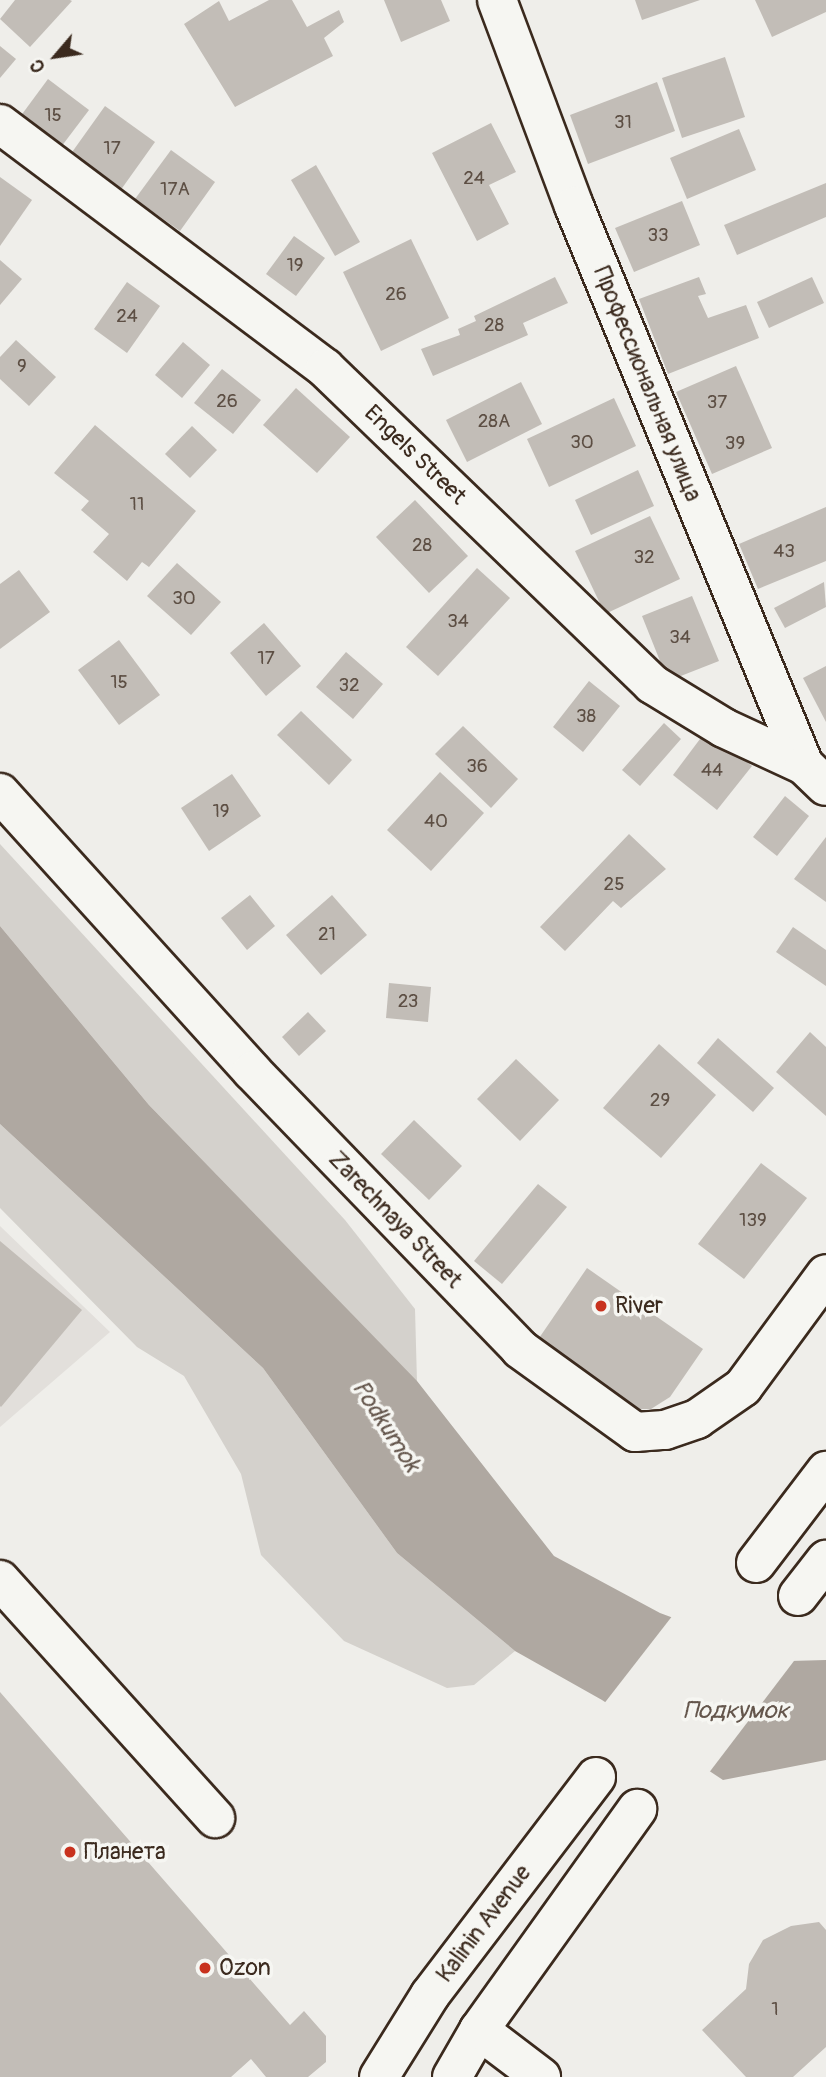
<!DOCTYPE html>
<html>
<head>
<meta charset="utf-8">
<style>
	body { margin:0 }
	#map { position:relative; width:826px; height:2077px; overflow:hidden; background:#efeeea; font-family:Pangolin,sans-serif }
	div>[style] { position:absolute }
	.built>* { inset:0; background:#e2dfdb }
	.green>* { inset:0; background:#d4d1cc }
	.water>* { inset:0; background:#afa8a1 }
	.pier>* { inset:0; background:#efeeea }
	.building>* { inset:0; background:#c2bdb7 }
	.roads { filter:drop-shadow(2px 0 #3b2a1e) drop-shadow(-2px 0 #3b2a1e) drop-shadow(0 2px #3b2a1e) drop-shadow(0 -2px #3b2a1e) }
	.minor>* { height:38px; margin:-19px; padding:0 19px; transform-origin:19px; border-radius:19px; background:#f6f6f2 }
	.major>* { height:38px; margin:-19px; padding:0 19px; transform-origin:19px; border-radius:19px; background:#f6f6f2 }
	.dots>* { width:19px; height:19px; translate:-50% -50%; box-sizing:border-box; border:4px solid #f6f6f2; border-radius:50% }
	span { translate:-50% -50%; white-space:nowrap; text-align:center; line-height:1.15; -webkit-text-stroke:7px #f6f6f2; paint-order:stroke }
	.number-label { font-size:19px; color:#5d4f44 }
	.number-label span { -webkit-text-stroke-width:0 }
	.street-label { font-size:23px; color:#3b2a1e }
	.poi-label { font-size:23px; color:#3b2a1e }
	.left { translate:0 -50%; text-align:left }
	.water-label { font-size:24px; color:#64564c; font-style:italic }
	.north { position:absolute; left:21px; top:21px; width:70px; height:70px; -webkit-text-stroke:5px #f6f6f2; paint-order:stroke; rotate:241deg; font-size:19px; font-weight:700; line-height:28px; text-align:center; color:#3b2a1e }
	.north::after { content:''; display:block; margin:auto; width:24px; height:32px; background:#3b2a1e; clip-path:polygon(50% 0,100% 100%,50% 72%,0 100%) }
</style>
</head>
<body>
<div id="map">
	<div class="built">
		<div style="clip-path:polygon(0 1226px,110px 1332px,0 1427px)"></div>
	</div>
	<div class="green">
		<div style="clip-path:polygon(0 844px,345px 1220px,415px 1309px,417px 1382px,149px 1105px,0 926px)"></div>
		<div style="clip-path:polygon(0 1124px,263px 1368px,397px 1553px,515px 1651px,474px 1685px,447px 1688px,344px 1641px,261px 1555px,241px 1474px,184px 1376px,137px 1347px,0 1208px)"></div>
	</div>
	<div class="water">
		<div style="clip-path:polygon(0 926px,149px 1105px,417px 1381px,554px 1556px,660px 1613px,790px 1661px,826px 1660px,826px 1760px,723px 1780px,602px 1700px,515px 1651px,397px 1553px,263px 1368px,0 1124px)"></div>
	</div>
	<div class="pier">
		<div style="clip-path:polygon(673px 1615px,797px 1657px,708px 1774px,603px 1705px)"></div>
	</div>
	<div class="building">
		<div style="clip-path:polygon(15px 0,70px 0,72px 1px,30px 47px,0 19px)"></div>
		<div style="clip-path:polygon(269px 0,292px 0,307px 27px,339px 10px,344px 22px,324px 38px,333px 56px,235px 107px,184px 24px,219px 1px,229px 21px)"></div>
		<div style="clip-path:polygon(384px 0,441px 0,450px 21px,401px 42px)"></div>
		<div style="clip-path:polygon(635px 0,700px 0,642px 20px)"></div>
		<div style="clip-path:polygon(755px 0,826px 0,826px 12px,772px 37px)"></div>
		<div style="clip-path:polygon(0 46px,16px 59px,0 78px)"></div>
		<div style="clip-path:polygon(725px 57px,745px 117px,682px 138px,662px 78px)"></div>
		<div style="clip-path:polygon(48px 79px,89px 110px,58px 151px,17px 121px)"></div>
		<div style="clip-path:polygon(657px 82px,675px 131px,588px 164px,570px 115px)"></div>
		<div style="clip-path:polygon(105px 106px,155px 142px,120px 191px,70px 155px)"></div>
		<div style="clip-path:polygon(491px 123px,516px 172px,489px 185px,509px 224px,477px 241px,432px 153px)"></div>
		<div style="clip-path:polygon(739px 129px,756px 170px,687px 199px,670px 158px)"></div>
		<div style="clip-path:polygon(171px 150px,215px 182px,180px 231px,135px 199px)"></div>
		<div style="clip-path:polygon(316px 165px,360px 242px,335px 256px,291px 180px)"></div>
		<div style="clip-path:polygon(0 177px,32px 200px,0 246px)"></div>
		<div style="clip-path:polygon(826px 183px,826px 217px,737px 255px,724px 225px)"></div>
		<div style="clip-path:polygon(682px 201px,700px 245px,634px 272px,615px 228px)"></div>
		<div style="clip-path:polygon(294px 236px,325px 258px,296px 296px,266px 274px)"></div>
		<div style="clip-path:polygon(411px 239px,449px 318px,381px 351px,343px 272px)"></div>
		<div style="clip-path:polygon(0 260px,22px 279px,0 305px)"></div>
		<div style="clip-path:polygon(555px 277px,568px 303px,523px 323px,528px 335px,433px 376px,421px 349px,460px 335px,458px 329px,476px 321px,474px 316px)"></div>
		<div style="clip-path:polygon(699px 277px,706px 294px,698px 296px,708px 318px,746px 305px,759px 338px,668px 374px,639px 299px)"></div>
		<div style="clip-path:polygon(812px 277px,824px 303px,769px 328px,757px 302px)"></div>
		<div style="clip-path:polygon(127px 282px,160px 306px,127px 353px,94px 329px)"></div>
		<div style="clip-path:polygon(16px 340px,56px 377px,29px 406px,0 379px,0 357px)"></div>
		<div style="clip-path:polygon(183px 342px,210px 365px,182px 398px,155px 375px)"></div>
		<div style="clip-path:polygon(736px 366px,772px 448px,712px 474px,676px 392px)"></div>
		<div style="clip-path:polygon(222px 369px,261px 400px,233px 434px,194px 403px)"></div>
		<div style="clip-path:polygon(521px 382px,542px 424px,467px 462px,446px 420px)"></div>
		<div style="clip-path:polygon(296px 388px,350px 437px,317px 473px,263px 425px)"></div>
		<div style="clip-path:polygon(614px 398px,636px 446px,549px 487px,527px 439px)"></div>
		<div style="clip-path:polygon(95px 425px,196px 511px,149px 567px,142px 562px,127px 581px,93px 552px,109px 534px,81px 510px,89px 501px,54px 473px)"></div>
		<div style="clip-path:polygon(192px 426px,217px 450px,190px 478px,165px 454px)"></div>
		<div style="clip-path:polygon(638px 470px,654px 506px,591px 535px,575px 500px)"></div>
		<div style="clip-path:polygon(415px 500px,468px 556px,429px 593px,376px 537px)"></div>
		<div style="clip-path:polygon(826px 507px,826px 561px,758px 589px,739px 544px)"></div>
		<div style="clip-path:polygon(650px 516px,680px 579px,605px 614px,575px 551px)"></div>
		<div style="clip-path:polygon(177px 563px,221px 602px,191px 635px,147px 596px)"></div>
		<div style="clip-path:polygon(477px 568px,510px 598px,438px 676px,406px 647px)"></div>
		<div style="clip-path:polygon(19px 570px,50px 612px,0 649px,0 584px)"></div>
		<div style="clip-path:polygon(824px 582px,826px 607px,785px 628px,774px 608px)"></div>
		<div style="clip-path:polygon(692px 596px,719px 661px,668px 681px,642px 616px)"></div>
		<div style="clip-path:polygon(264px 623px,301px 666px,266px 696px,230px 653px)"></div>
		<div style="clip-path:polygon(119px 640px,160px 695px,119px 725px,78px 670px)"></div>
		<div style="clip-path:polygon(346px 652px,383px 684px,353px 719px,316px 687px)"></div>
		<div style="clip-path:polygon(826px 666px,826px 722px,803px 678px)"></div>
		<div style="clip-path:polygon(589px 681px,620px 706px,583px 752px,553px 727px)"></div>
		<div style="clip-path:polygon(301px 711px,352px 760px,329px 785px,277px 735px)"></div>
		<div style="clip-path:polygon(664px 723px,681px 739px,640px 786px,622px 770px)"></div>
		<div style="clip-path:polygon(463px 726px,518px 779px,491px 808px,435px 754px)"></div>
		<div style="clip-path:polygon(706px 731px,752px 766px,717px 810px,673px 775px)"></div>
		<div style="clip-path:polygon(440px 772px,484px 813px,431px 871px,387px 830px)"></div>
		<div style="clip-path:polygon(232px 774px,261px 816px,209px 851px,181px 808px)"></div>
		<div style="clip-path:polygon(785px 796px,809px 816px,777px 856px,753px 837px)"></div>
		<div style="clip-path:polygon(629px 834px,666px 869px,621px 908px,613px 901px,565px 951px,540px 927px)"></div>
		<div style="clip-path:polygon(826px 837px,826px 902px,794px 879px)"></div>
		<div style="clip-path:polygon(250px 895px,275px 926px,247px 950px,221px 918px)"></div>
		<div style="clip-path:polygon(332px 895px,367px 935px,321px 975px,286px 935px)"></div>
		<div style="clip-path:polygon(793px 927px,826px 950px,826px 986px,776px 952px)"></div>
		<div style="clip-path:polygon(389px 983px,431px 987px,428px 1022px,386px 1018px)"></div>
		<div style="clip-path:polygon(308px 1012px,326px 1031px,299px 1056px,282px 1037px)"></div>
		<div style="clip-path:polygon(810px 1032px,826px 1047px,826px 1116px,776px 1072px)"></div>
		<div style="clip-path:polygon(718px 1038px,774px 1088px,753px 1112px,697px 1063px)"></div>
		<div style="clip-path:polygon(659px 1044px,716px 1095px,661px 1158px,603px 1108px)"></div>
		<div style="clip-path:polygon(516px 1059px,559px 1100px,520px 1141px,477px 1099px)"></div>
		<div style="clip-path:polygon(414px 1120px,462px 1166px,429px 1200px,381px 1154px)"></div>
		<div style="clip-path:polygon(761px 1163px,807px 1198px,744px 1279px,698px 1244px)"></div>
		<div style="clip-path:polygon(538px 1184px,567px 1207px,502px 1284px,474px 1261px)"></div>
		<div style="clip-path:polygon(0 1241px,82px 1310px,1px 1407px,0 1406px)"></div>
		<div style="clip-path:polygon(587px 1268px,703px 1349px,670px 1397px,651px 1409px,628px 1409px,535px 1344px)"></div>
		<div style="clip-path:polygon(0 1692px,290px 2025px,304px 2011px,326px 2036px,326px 2062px,308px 2077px,266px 2077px,251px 2059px,231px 2077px,0 2077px)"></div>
		<div style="clip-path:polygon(819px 1922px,826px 1930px,826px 2047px,793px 2077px,746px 2077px,702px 2030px,746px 1989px,749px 1964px,763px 1940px,791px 1926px)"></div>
	</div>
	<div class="roads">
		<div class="minor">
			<div style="left:497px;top:0;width:220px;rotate:69.5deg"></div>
			<div style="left:574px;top:206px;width:604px;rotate:67.64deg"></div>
			<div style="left:0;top:124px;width:406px;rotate:36.9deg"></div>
			<div style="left:325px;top:368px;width:455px;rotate:44deg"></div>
			<div style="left:652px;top:684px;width:84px;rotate:31.4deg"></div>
			<div style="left:724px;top:728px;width:88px;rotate:24.8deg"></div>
			<div style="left:804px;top:765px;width:30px;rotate:44deg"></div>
			<div style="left:0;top:793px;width:375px;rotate:47.8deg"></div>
			<div style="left:252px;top:1071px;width:386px;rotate:46deg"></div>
			<div style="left:520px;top:1349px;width:142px;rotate:35.8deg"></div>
			<div style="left:635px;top:1432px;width:30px;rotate:-4deg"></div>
			<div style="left:665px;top:1430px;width:34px;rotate:-19deg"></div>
			<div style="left:697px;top:1419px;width:56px;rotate:-34.8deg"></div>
			<div style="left:743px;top:1387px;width:140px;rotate:-53.7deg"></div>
			<div style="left:0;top:1580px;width:321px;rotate:47.9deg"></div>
			<div style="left:479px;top:2030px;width:78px;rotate:37.2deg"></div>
		</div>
		<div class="major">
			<div style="left:756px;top:1563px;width:116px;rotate:-52.7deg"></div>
			<div style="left:798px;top:1596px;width:46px;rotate:-52.1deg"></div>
			<div style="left:379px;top:2077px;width:97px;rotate:-58.1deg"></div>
			<div style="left:430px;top:1995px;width:274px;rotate:-52.7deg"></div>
			<div style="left:452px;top:2077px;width:54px;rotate:-60.1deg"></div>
			<div style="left:479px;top:2030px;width:272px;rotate:-54.4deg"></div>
		</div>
	</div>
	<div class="dots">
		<div style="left:601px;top:1306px;background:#c8321e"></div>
		<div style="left:70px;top:1852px;background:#c8321e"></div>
		<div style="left:205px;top:1968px;background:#c8321e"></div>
	</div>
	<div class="number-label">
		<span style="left:53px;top:116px">15</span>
		<span style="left:623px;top:123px">31</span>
		<span style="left:112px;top:149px">17</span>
		<span style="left:474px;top:179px">24</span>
		<span style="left:175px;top:190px">17А</span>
		<span style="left:658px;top:236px">33</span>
		<span style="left:295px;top:266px">19</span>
		<span style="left:396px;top:295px">26</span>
		<span style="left:127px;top:317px">24</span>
		<span style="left:494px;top:326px">28</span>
		<span style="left:22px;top:367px">9</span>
		<span style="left:227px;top:402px">26</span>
		<span style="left:717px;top:403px">37</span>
		<span style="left:494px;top:422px">28А</span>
		<span style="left:582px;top:443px">30</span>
		<span style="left:735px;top:444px">39</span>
		<span style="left:137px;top:505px">11</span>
		<span style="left:422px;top:546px">28</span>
		<span style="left:784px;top:552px">43</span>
		<span style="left:644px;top:558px">32</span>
		<span style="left:184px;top:599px">30</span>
		<span style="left:458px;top:622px">34</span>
		<span style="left:680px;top:638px">34</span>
		<span style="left:266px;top:659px">17</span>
		<span style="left:119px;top:683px">15</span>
		<span style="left:349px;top:686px">32</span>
		<span style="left:586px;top:717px">38</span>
		<span style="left:477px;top:767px">36</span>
		<span style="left:712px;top:771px">44</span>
		<span style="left:221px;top:812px">19</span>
		<span style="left:436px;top:822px">40</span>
		<span style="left:614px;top:885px">25</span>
		<span style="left:327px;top:935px">21</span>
		<span style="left:408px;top:1002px">23</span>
		<span style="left:660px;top:1101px">29</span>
		<span style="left:753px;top:1221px">139</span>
		<span style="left:775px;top:2010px">1</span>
	</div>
	<div class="street-label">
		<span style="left:647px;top:384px;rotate:68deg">Профессиональная улица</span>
		<span style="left:415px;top:455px;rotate:44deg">Engels Street</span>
		<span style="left:395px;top:1220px;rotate:46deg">Zarechnaya Street</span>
		<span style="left:484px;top:1924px;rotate:-53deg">Kalinin Avenue</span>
	</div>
	<div class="poi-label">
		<span class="left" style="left:615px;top:1306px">River</span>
		<span class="left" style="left:84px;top:1852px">Планета</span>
		<span class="left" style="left:219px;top:1968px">Ozon</span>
	</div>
	<div class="water-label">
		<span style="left:386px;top:1426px;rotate:57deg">Podkumok</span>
		<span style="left:736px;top:1711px">Подкумок</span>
	</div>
	<div class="north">С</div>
</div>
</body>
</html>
